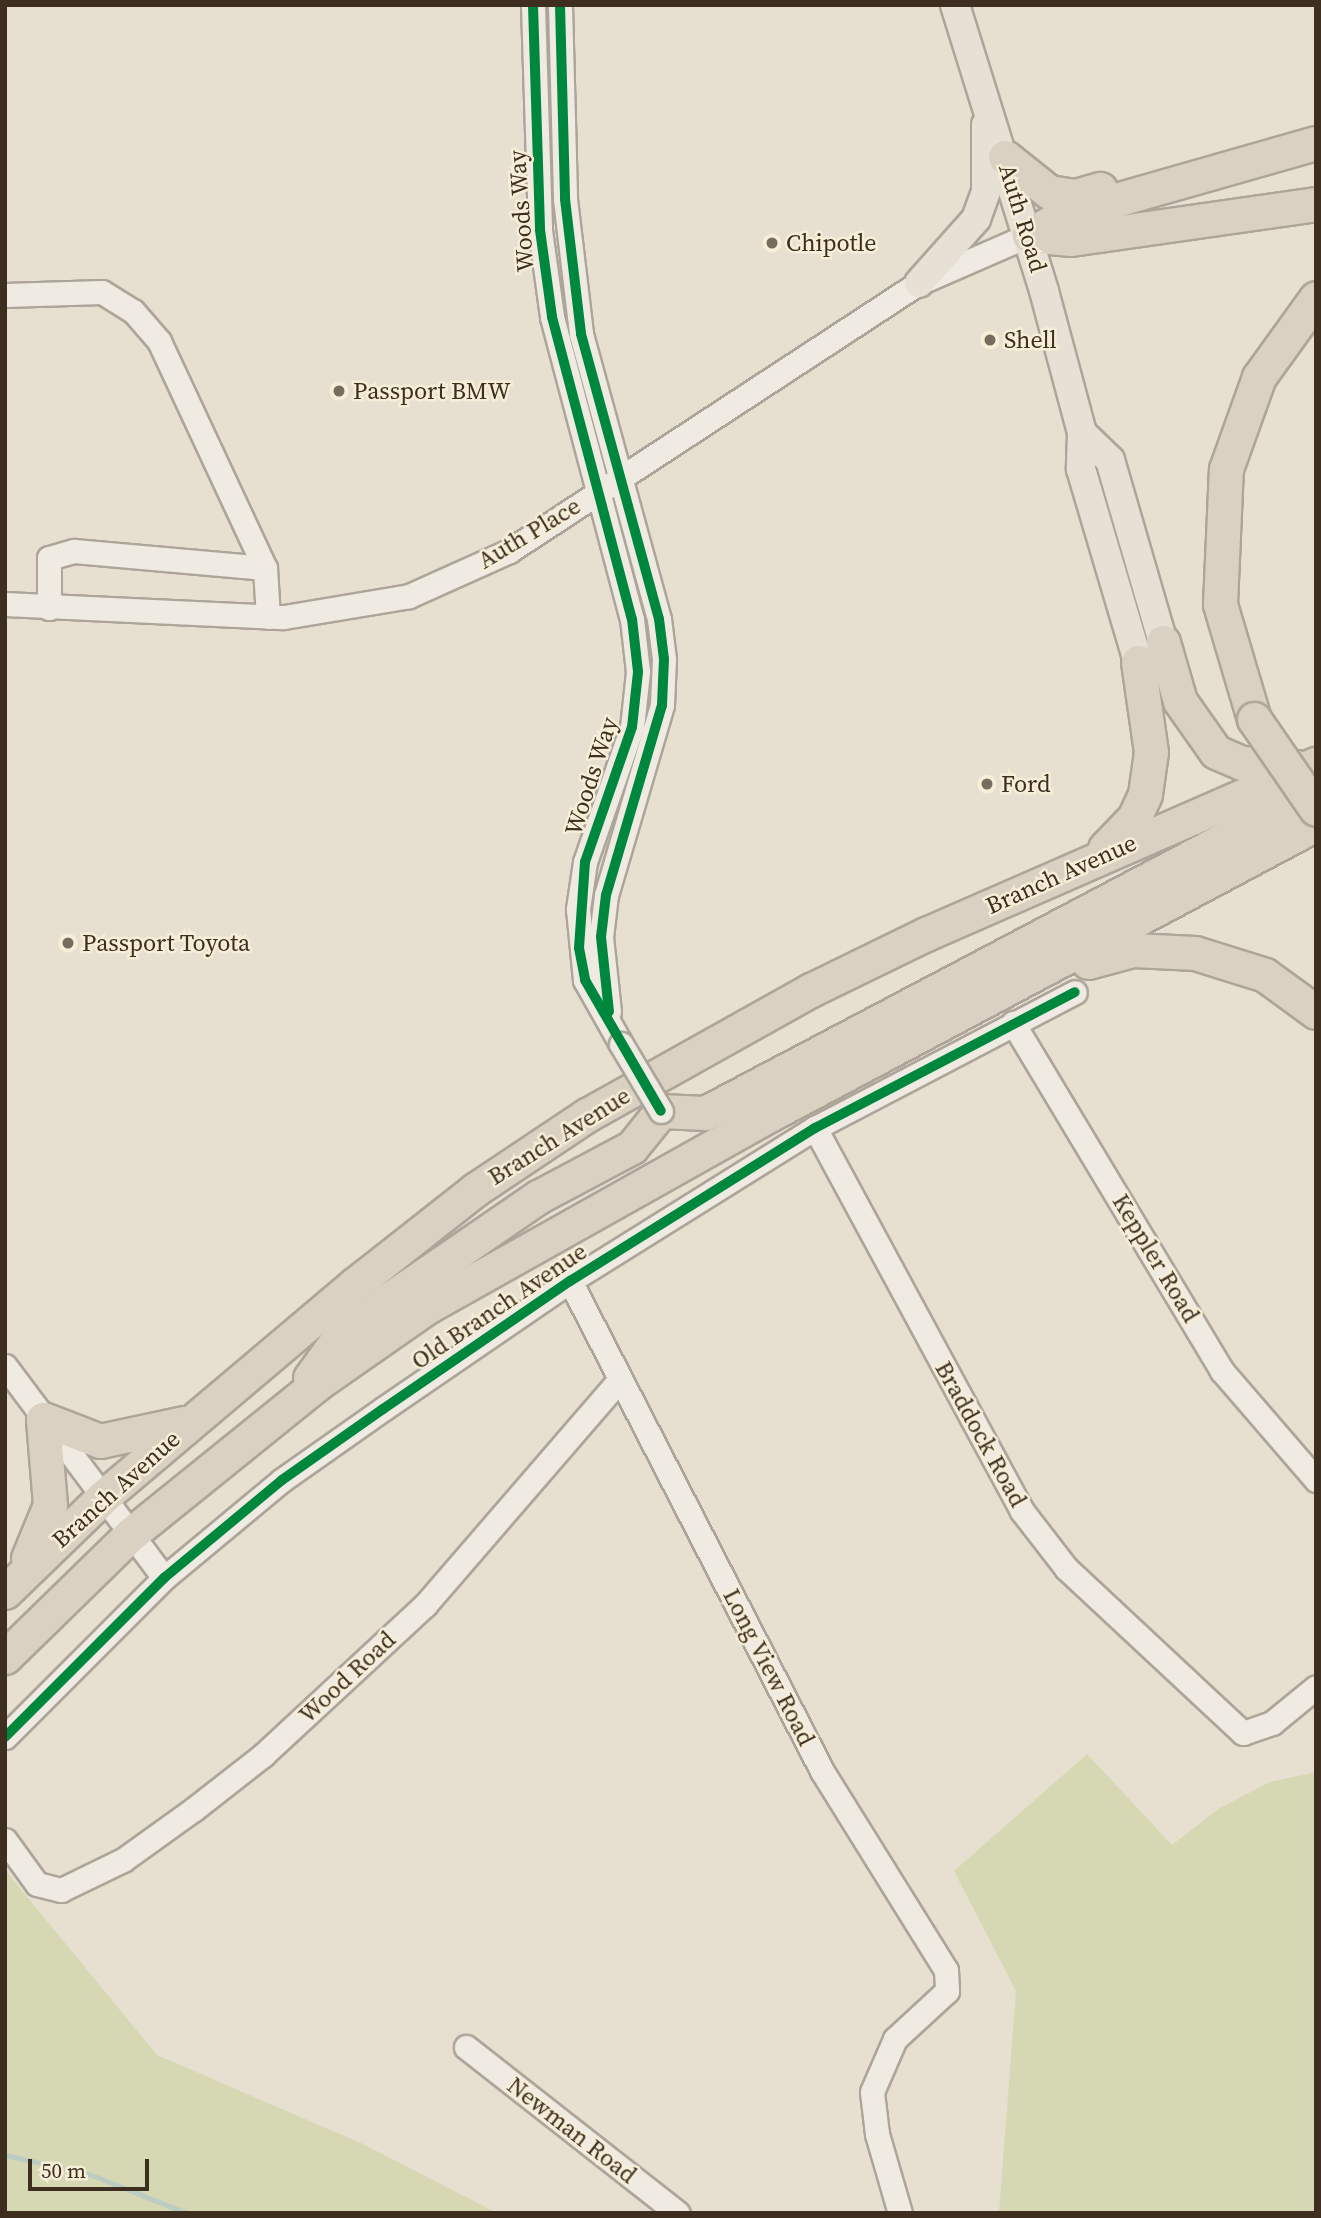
<!DOCTYPE html>
<html>
<head>
<meta charset="utf-8">
<style>
	body { margin:0 }
	#map { position:relative; width:1321px; height:2218px; overflow:hidden; background:#e7e0d1; font-family:"Source Serif 4",serif }
	div>[style] { position:absolute }
	.green>* { inset:0; background:#d6d7b3 }
	.stream>* { height:5px; margin:-2.5px; padding:0 2.5px; transform-origin:2.5px; border-radius:2.5px; background:#bcccc2 }
	.roads { filter:drop-shadow(2px 0 #ada599) drop-shadow(-2px 0 #ada599) drop-shadow(0 2px #ada599) drop-shadow(0 -2px #ada599) }
	.minor>* { height:23px; margin:-11.5px; padding:0 11.5px; transform-origin:11.5px; border-radius:11.5px; background:#efebe3 }
	.major>* { height:28px; margin:-14px; padding:0 14px; transform-origin:14px; border-radius:14px; background:#e6e1d4 }
	.highway>* { height:33px; margin:-16.5px; padding:0 16.5px; transform-origin:16.5px; border-radius:16.5px; background:#dad1c2 }
	.bridges { filter:drop-shadow(2px 0 #ada599) drop-shadow(-2px 0 #ada599) drop-shadow(0 2px #ada599) drop-shadow(0 -2px #ada599) }
	.minor-bridge>* { height:23px; margin:-11.5px; padding:0 11.5px; transform-origin:11.5px; border-radius:11.5px; background:#efebe3 }
	.highway-bridge>* { height:33px; margin:-16.5px; padding:0 16.5px; transform-origin:16.5px; border-radius:16.5px; background:#dad1c2 }
	.cycleway>* { height:10px; margin:-5px; padding:0 5px; transform-origin:5px; border-radius:5px; background:#00873e }
	.dots>* { width:19px; height:19px; translate:-50% -50%; box-sizing:border-box; border:4px solid #f7eed8; border-radius:50% }
	span { translate:-50% -50%; white-space:nowrap; text-align:center; line-height:1.15; -webkit-text-stroke:5px #f7eed8; paint-order:stroke }
	.street-label { font-size:24px; color:#3d2e20 }
	.poi-label { font-size:24px; color:#3d2e20 }
	.left { translate:0 -50%; text-align:left }
	.frame { position:absolute; inset:0; border:7px solid #3d2e20; pointer-events:none }
	.scale { position:absolute; left:28px; top:2159px; width:121px; height:32px; box-sizing:border-box; border:4px solid #3d2e20; border-top:0; padding-left:9px; font-size:21px; line-height:24px; white-space:nowrap; color:#3d2e20; -webkit-text-stroke:5px #f7eed8; paint-order:stroke }
</style>
</head>
<body>
<div id="map">
	<div class="green">
		<div style="clip-path:polygon(1087px 1754px,1172px 1845px,1220px 1808px,1270px 1782px,1316px 1772px,1316px 2213px,999px 2213px,1016px 1991px,954px 1871px)"></div>
		<div style="clip-path:polygon(5px 1870px,157px 2055px,363px 2144px,497px 2213px,5px 2213px)"></div>
	</div>
	<div class="stream">
		<div style="left:5px;top:2155px;width:86px;rotate:12.7deg"></div>
		<div style="left:89px;top:2174px;width:105px;rotate:21.7deg"></div>
	</div>
	<div class="roads">
		<div class="minor">
			<div style="left:533px;top:5px;width:225px;rotate:88.2deg"></div>
			<div style="left:540px;top:230px;width:88px;rotate:82.1deg"></div>
			<div style="left:552px;top:317px;width:312px;rotate:75.2deg"></div>
			<div style="left:632px;top:619px;width:53px;rotate:83.5deg"></div>
			<div style="left:638px;top:672px;width:55px;rotate:96.2deg"></div>
			<div style="left:632px;top:727px;width:143px;rotate:109.2deg"></div>
			<div style="left:585px;top:862px;width:48px;rotate:98.5deg"></div>
			<div style="left:578px;top:909px;width:71px;rotate:84.4deg"></div>
			<div style="left:585px;top:980px;width:73px;rotate:60.6deg"></div>
			<div style="left:560px;top:5px;width:194px;rotate:88.5deg"></div>
			<div style="left:565px;top:199px;width:136px;rotate:83.2deg"></div>
			<div style="left:581px;top:334px;width:295px;rotate:74.7deg"></div>
			<div style="left:659px;top:619px;width:40px;rotate:82.9deg"></div>
			<div style="left:664px;top:659px;width:46px;rotate:92.5deg"></div>
			<div style="left:662px;top:705px;width:198px;rotate:106.4deg"></div>
			<div style="left:606px;top:895px;width:42px;rotate:96.8deg"></div>
			<div style="left:601px;top:937px;width:75px;rotate:83.9deg"></div>
			<div style="left:5px;top:295px;width:97px;rotate:-1.8deg"></div>
			<div style="left:102px;top:292px;width:36px;rotate:32deg"></div>
			<div style="left:133px;top:311px;width:40px;rotate:49deg"></div>
			<div style="left:159px;top:341px;width:251px;rotate:65deg"></div>
			<div style="left:265px;top:568px;width:49px;rotate:86.5deg"></div>
			<div style="left:5px;top:604px;width:279px;rotate:2.7deg"></div>
			<div style="left:284px;top:617px;width:127px;rotate:-9.5deg"></div>
			<div style="left:409px;top:596px;width:110px;rotate:-24.2deg"></div>
			<div style="left:509px;top:551px;width:490px;rotate:-33.2deg"></div>
			<div style="left:919px;top:283px;width:120px;rotate:-23.6deg"></div>
			<div style="left:49px;top:608px;width:50px;rotate:-90deg"></div>
			<div style="left:49px;top:558px;width:26px;rotate:-16deg"></div>
			<div style="left:74px;top:551px;width:192px;rotate:5.1deg"></div>
			<div style="left:1013px;top:1023px;width:406px;rotate:59deg"></div>
			<div style="left:1222px;top:1371px;width:144px;rotate:49.2deg"></div>
			<div style="left:815px;top:1128px;width:435px;rotate:61.6deg"></div>
			<div style="left:1022px;top:1511px;width:72px;rotate:52.3deg"></div>
			<div style="left:1066px;top:1568px;width:242px;rotate:43deg"></div>
			<div style="left:1243px;top:1733px;width:31px;rotate:-19deg"></div>
			<div style="left:1272px;top:1723px;width:57px;rotate:-39.3deg"></div>
			<div style="left:570px;top:1281px;width:551px;rotate:62.78deg"></div>
			<div style="left:822px;top:1771px;width:234px;rotate:58.1deg"></div>
			<div style="left:946px;top:1970px;width:21px;rotate:87deg"></div>
			<div style="left:947px;top:1991px;width:71px;rotate:137.3deg"></div>
			<div style="left:895px;top:2039px;width:58px;rotate:113.5deg"></div>
			<div style="left:872px;top:2092px;width:42px;rotate:83.2deg"></div>
			<div style="left:877px;top:2134px;width:82px;rotate:73.8deg"></div>
			<div style="left:5px;top:1366px;width:265px;rotate:53.1deg"></div>
			<div style="left:5px;top:1737px;width:225px;rotate:-45deg"></div>
			<div style="left:164px;top:1578px;width:153px;rotate:-39.7deg"></div>
			<div style="left:282px;top:1480px;width:123px;rotate:-35.1deg"></div>
			<div style="left:383px;top:1409px;width:227px;rotate:-34.4deg"></div>
			<div style="left:570px;top:1281px;width:289px;rotate:-32deg"></div>
			<div style="left:815px;top:1128px;width:293px;rotate:-27.6deg"></div>
			<div style="left:5px;top:1840px;width:54px;rotate:54deg"></div>
			<div style="left:37px;top:1884px;width:25px;rotate:14deg"></div>
			<div style="left:61px;top:1890px;width:69px;rotate:-25.8deg"></div>
			<div style="left:123px;top:1860px;width:87px;rotate:-35.7deg"></div>
			<div style="left:194px;top:1809px;width:88px;rotate:-38deg"></div>
			<div style="left:263px;top:1755px;width:221px;rotate:-42.8deg"></div>
			<div style="left:425px;top:1605px;width:298px;rotate:-49.2deg"></div>
			<div style="left:466px;top:2047px;width:269px;rotate:38.1deg"></div>
		</div>
		<div class="major">
			<div style="left:955px;top:5px;width:300px;rotate:72.7deg"></div>
			<div style="left:1044px;top:291px;width:147px;rotate:75deg"></div>
			<div style="left:1082px;top:433px;width:36px;rotate:92deg"></div>
			<div style="left:1081px;top:469px;width:201px;rotate:73.5deg"></div>
			<div style="left:919px;top:283px;width:86px;rotate:-48.3deg"></div>
			<div style="left:976px;top:219px;width:30px;rotate:-70deg"></div>
			<div style="left:986px;top:191px;width:66px;rotate:-90deg"></div>
			<div style="left:1082px;top:433px;width:39px;rotate:44deg"></div>
			<div style="left:1110px;top:460px;width:190px;rotate:73.8deg"></div>
		</div>
		<div class="highway">
			<div style="left:1005px;top:157px;width:56px;rotate:38.5deg"></div>
			<div style="left:1049px;top:192px;width:26px;rotate:9deg"></div>
			<div style="left:1075px;top:196px;width:26px;rotate:-16deg"></div>
			<div style="left:1029px;top:235px;width:39px;rotate:-30deg"></div>
			<div style="left:1063px;top:215px;width:263px;rotate:-15.9deg"></div>
			<div style="left:1029px;top:235px;width:42px;rotate:5.4deg"></div>
			<div style="left:1071px;top:239px;width:247px;rotate:-8.1deg"></div>
			<div style="left:1163px;top:642px;width:61px;rotate:73.9deg"></div>
			<div style="left:1180px;top:701px;width:62px;rotate:54.8deg"></div>
			<div style="left:1216px;top:752px;width:28px;rotate:23deg"></div>
			<div style="left:1242px;top:763px;width:55px;rotate:4.2deg"></div>
			<div style="left:1254px;top:719px;width:120px;rotate:-106.5deg"></div>
			<div style="left:1220px;top:604px;width:135px;rotate:-87.5deg"></div>
			<div style="left:1226px;top:469px;width:98px;rotate:-70.3deg"></div>
			<div style="left:1259px;top:377px;width:97px;rotate:-54.2deg"></div>
			<div style="left:1105px;top:848px;width:42px;rotate:-46deg"></div>
			<div style="left:1134px;top:818px;width:26px;rotate:-65deg"></div>
			<div style="left:1145px;top:794px;width:42px;rotate:-81.9deg"></div>
			<div style="left:1151px;top:752px;width:91px;rotate:-98.2deg"></div>
			<div style="left:1088px;top:962px;width:47px;rotate:-14.9deg"></div>
			<div style="left:1133px;top:950px;width:62px;rotate:2.8deg"></div>
			<div style="left:1195px;top:953px;width:73px;rotate:17.4deg"></div>
			<div style="left:1265px;top:975px;width:63px;rotate:36deg"></div>
			<div style="left:310px;top:1378px;width:48px;rotate:-54.3deg"></div>
			<div style="left:338px;top:1339px;width:63px;rotate:-38deg"></div>
			<div style="left:388px;top:1300px;width:182px;rotate:-34.5deg"></div>
			<div style="left:538px;top:1197px;width:106px;rotate:-28deg"></div>
			<div style="left:632px;top:1147px;width:46px;rotate:-51.1deg"></div>
			<div style="left:661px;top:1111px;width:44px;rotate:2.6deg"></div>
			<div style="left:705px;top:1113px;width:691px;rotate:-27.79deg"></div>
			<div style="left:43px;top:1419px;width:61px;rotate:21.1deg"></div>
			<div style="left:100px;top:1441px;width:85px;rotate:-12.2deg"></div>
			<div style="left:28px;top:1558px;width:57px;rotate:-67.5deg"></div>
			<div style="left:50px;top:1505px;width:86px;rotate:-94.7deg"></div>
			<div style="left:5px;top:1592px;width:136px;rotate:-44.1deg"></div>
			<div style="left:103px;top:1497px;width:329px;rotate:-40.2deg"></div>
			<div style="left:354px;top:1285px;width:155px;rotate:-38.2deg"></div>
			<div style="left:476px;top:1189px;width:133px;rotate:-33.7deg"></div>
			<div style="left:587px;top:1115px;width:257px;rotate:-29.2deg"></div>
			<div style="left:811px;top:990px;width:128px;rotate:-26deg"></div>
			<div style="left:926px;top:934px;width:425px;rotate:-23.6deg"></div>
			<div style="left:5px;top:1657px;width:176px;rotate:-44.3deg"></div>
			<div style="left:131px;top:1534px;width:240px;rotate:-38.9deg"></div>
			<div style="left:318px;top:1383px;width:133px;rotate:-34.9deg"></div>
			<div style="left:427px;top:1307px;width:397px;rotate:-29.3deg"></div>
			<div style="left:773px;top:1113px;width:615px;rotate:-28.02deg"></div>
		</div>
	</div>
	<div class="bridges">
		<div class="minor-bridge">
			<div style="left:621px;top:1044px;width:78px;rotate:59.2deg"></div>
		</div>
		<div class="highway-bridge">
			<div style="left:1254px;top:719px;width:109px;rotate:55.4deg"></div>
		</div>
	</div>
	<div class="cycleway">
		<div style="left:533px;top:5px;width:225px;rotate:88.2deg"></div>
		<div style="left:540px;top:230px;width:88px;rotate:82.1deg"></div>
		<div style="left:552px;top:317px;width:312px;rotate:75.2deg"></div>
		<div style="left:632px;top:619px;width:53px;rotate:83.5deg"></div>
		<div style="left:638px;top:672px;width:55px;rotate:96.2deg"></div>
		<div style="left:632px;top:727px;width:143px;rotate:109.2deg"></div>
		<div style="left:585px;top:862px;width:86px;rotate:94deg"></div>
		<div style="left:579px;top:948px;width:33px;rotate:79deg"></div>
		<div style="left:585px;top:980px;width:151px;rotate:59.9deg"></div>
		<div style="left:560px;top:5px;width:194px;rotate:88.5deg"></div>
		<div style="left:565px;top:199px;width:136px;rotate:83.2deg"></div>
		<div style="left:581px;top:334px;width:295px;rotate:74.7deg"></div>
		<div style="left:659px;top:619px;width:40px;rotate:82.9deg"></div>
		<div style="left:664px;top:659px;width:46px;rotate:92.5deg"></div>
		<div style="left:662px;top:705px;width:198px;rotate:106.4deg"></div>
		<div style="left:606px;top:895px;width:42px;rotate:96.8deg"></div>
		<div style="left:601px;top:937px;width:75px;rotate:83.9deg"></div>
		<div style="left:5px;top:1737px;width:225px;rotate:-45deg"></div>
		<div style="left:164px;top:1578px;width:153px;rotate:-39.7deg"></div>
		<div style="left:282px;top:1480px;width:123px;rotate:-35.1deg"></div>
		<div style="left:383px;top:1409px;width:227px;rotate:-34.4deg"></div>
		<div style="left:570px;top:1281px;width:289px;rotate:-32deg"></div>
		<div style="left:815px;top:1128px;width:293px;rotate:-27.6deg"></div>
	</div>
	<div class="dots">
		<div style="left:772px;top:243px;background:#786c5e"></div>
		<div style="left:990px;top:340px;background:#786c5e"></div>
		<div style="left:339px;top:391px;background:#786c5e"></div>
		<div style="left:987px;top:784px;background:#786c5e"></div>
		<div style="left:68px;top:943px;background:#786c5e"></div>
	</div>
	<div class="street-label">
		<span style="left:521px;top:211px;rotate:-94deg">Woods Way</span>
		<span style="left:1023px;top:218px;rotate:73deg">Auth Road</span>
		<span style="left:529px;top:533px;rotate:-31deg">Auth Place</span>
		<span style="left:591px;top:776px;rotate:-72deg">Woods Way</span>
		<span style="left:1061px;top:874px;rotate:-24deg">Branch Avenue</span>
		<span style="left:559px;top:1136px;rotate:-32deg">Branch Avenue</span>
		<span style="left:1156px;top:1258px;rotate:59deg">Keppler Road</span>
		<span style="left:499px;top:1306px;rotate:-34deg">Old Branch Avenue</span>
		<span style="left:981px;top:1434px;rotate:61deg">Braddock Road</span>
		<span style="left:116px;top:1489px;rotate:-42deg">Branch Avenue</span>
		<span style="left:769px;top:1667px;rotate:63deg">Long View Road</span>
		<span style="left:347px;top:1677px;rotate:-43deg">Wood Road</span>
		<span style="left:572px;top:2130px;rotate:38deg">Newman Road</span>
	</div>
	<div class="poi-label">
		<span class="left" style="left:786px;top:243px">Chipotle</span>
		<span class="left" style="left:1004px;top:340px">Shell</span>
		<span class="left" style="left:353px;top:391px">Passport BMW</span>
		<span class="left" style="left:1001px;top:784px">Ford</span>
		<span class="left" style="left:82px;top:943px">Passport Toyota</span>
	</div>
	<div class="frame"></div>
	<div class="scale">50 m</div>
</div>
</body>
</html>
